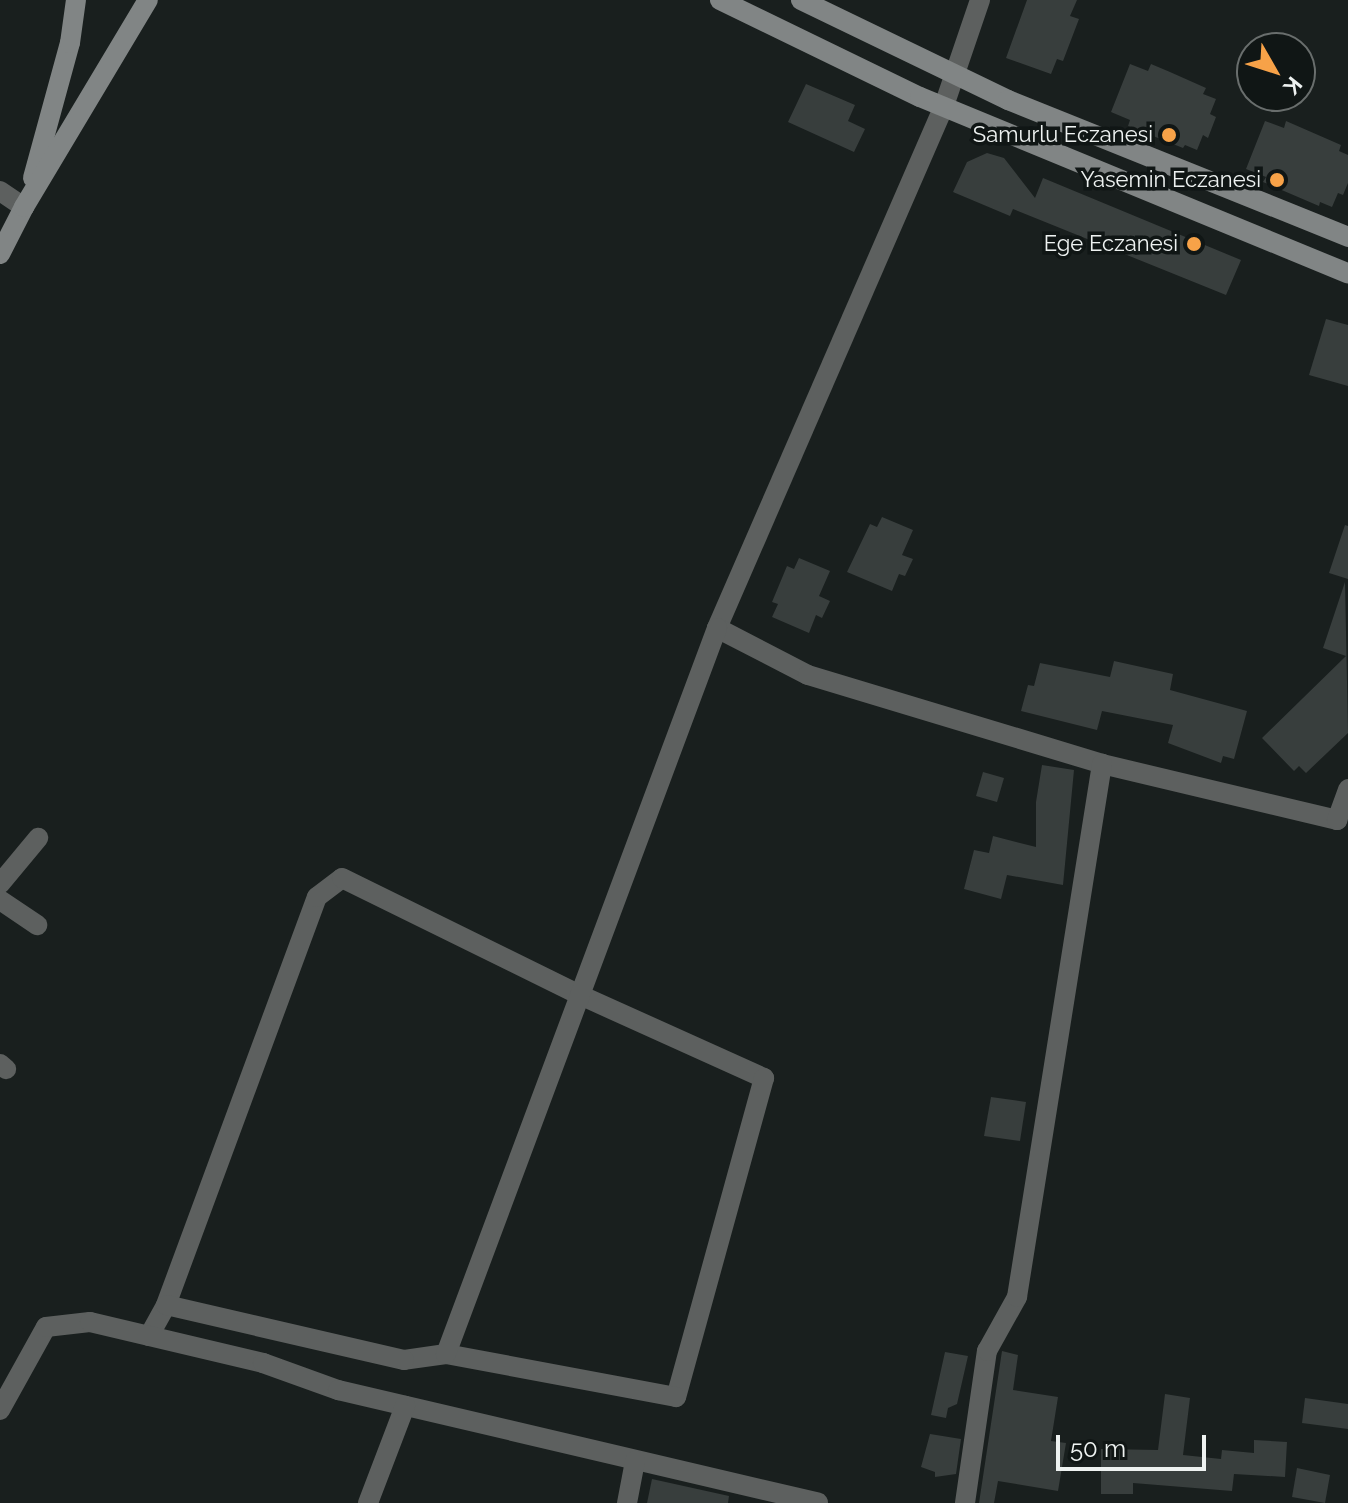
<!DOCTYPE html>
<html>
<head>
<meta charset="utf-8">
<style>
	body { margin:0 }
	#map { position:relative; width:1348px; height:1503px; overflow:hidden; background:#191f1e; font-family:Raleway,sans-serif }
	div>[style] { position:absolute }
	.building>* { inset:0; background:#383e3d }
	.street>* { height:20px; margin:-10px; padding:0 10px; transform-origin:10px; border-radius:10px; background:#5d605f }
	.secondary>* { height:20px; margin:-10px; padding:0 10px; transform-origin:10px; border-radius:10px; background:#818585 }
	.dots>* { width:22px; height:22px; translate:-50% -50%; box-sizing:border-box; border:4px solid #101615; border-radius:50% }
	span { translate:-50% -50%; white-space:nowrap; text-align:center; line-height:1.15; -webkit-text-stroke:7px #101615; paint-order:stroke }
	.poi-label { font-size:22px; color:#eef2f1 }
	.right { translate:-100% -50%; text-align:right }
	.north { position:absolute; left:1236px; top:32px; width:80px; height:80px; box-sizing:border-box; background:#101615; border:2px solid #696e6d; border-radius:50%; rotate:129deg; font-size:22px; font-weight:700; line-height:32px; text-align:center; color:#eef2f1 }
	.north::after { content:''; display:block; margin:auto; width:28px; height:36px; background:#f7a248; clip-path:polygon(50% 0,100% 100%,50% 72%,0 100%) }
	.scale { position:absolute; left:1056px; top:1435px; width:150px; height:36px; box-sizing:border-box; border:4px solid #eef2f1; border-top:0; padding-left:10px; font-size:24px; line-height:28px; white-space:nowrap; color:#eef2f1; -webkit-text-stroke:6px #101615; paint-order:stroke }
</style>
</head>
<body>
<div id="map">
	<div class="building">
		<div style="clip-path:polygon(1027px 0,1077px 0,1070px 16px,1079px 19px,1063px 61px,1057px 59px,1051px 74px,1006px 58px)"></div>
		<div style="clip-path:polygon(1130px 64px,1148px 71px,1151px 64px,1170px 72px,1206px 88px,1203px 94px,1216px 99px,1210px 114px,1216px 117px,1208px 138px,1203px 135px,1197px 150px,1185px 145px,1183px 148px,1128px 126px,1130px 120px,1111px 112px)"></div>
		<div style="clip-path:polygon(806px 84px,855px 105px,848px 121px,865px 129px,854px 152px,788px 122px)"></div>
		<div style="clip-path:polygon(1265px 121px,1284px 128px,1286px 121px,1341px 145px,1339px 151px,1348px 155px,1348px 183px,1343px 195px,1338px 193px,1332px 207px,1320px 202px,1319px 206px,1263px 182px,1266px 177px,1246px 169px)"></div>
		<div style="clip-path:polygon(987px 153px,1004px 158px,1035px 198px,1043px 178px,1241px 260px,1226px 295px,1013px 209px,1010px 216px,953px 192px,967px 162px)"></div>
		<div style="clip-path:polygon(1326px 319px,1348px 325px,1348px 386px,1309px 375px)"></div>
		<div style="clip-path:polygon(882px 517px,913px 530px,902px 555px,913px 559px,905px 576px,899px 574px,892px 591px,847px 572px,870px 524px,877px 527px)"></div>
		<div style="clip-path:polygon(1345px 525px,1348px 526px,1348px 579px,1329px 573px)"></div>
		<div style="clip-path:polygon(799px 558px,830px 571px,819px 596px,830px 601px,822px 618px,816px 615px,809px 633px,772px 617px,778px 604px,772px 602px,787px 566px,794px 569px)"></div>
		<div style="clip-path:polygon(1345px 582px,1348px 733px,1306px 773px,1299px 766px,1294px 771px,1262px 738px,1346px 656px,1323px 648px)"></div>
		<div style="clip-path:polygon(1114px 661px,1173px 674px,1170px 690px,1247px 711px,1234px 759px,1223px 756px,1221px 763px,1168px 743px,1173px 725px,1102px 711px,1097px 730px,1021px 711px,1028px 685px,1034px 686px,1040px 663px,1110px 677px)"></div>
		<div style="clip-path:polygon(1042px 765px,1074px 770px,1063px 885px,1007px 875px,1001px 899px,964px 889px,974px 850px,989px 853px,993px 836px,1036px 847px,1036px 802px)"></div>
		<div style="clip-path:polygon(983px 772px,1004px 778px,997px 802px,976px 796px)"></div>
		<div style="clip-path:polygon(991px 1097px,1026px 1102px,1020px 1141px,984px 1136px)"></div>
		<div style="clip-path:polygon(1002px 1351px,1018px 1355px,1013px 1390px,1058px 1397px,1051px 1441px,1066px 1443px,1058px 1491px,998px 1481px,994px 1503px,979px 1503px)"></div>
		<div style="clip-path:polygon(945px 1352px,968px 1356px,957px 1404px,948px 1408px,946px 1418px,931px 1415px)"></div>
		<div style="clip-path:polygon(1165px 1394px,1190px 1398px,1183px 1455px,1221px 1459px,1222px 1450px,1254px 1453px,1254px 1440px,1287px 1442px,1285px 1477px,1234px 1474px,1232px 1491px,1133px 1483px,1133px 1494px,1101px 1494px,1101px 1449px,1158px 1450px)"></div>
		<div style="clip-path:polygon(1305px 1398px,1348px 1404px,1348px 1429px,1302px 1423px)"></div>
		<div style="clip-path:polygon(930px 1434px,961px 1439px,956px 1474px,935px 1477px,935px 1472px,921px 1467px)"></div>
		<div style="clip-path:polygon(1297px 1468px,1330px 1475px,1325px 1503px,1292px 1497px)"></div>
		<div style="clip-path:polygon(652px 1479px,729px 1496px,728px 1503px,647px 1503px)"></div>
	</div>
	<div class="street">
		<div style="left:980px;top:0;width:112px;rotate:108.8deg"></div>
		<div style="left:944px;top:106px;width:569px;rotate:113.5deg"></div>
		<div style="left:717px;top:628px;width:102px;rotate:27.3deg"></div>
		<div style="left:808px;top:675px;width:307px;rotate:16.8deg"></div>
		<div style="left:1102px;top:764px;width:242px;rotate:13.4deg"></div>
		<div style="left:1337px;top:820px;width:33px;rotate:-70deg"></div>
		<div style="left:0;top:191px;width:29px;rotate:34deg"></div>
		<div style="left:0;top:884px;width:60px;rotate:-50.4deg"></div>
		<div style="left:0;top:900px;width:45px;rotate:34deg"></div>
		<div style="left:0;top:1064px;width:8px;rotate:40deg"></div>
		<div style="left:149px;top:1336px;width:35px;rotate:-61deg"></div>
		<div style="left:166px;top:1305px;width:435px;rotate:-69.7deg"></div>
		<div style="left:317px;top:897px;width:31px;rotate:-37deg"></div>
		<div style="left:342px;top:878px;width:265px;rotate:26.2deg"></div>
		<div style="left:580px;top:995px;width:202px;rotate:24.3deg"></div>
		<div style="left:764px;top:1078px;width:331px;rotate:105.4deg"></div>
		<div style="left:676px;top:1397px;width:234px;rotate:-169.4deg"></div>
		<div style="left:446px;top:1354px;width:42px;rotate:171.9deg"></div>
		<div style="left:404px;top:1360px;width:244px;rotate:-167deg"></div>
		<div style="left:446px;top:1354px;width:775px;rotate:-69.53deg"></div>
		<div style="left:0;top:1410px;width:95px;rotate:-61deg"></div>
		<div style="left:46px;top:1327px;width:44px;rotate:-6.5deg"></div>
		<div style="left:90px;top:1322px;width:178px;rotate:13.3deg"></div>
		<div style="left:263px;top:1363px;width:80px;rotate:19.8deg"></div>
		<div style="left:338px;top:1390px;width:493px;rotate:13.2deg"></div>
		<div style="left:368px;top:1503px;width:104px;rotate:-69.1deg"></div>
		<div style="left:627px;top:1503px;width:43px;rotate:-79.2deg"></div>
		<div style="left:965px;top:1503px;width:154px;rotate:-81.8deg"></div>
		<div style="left:987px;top:1351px;width:62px;rotate:-60.9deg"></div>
		<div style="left:1017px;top:1297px;width:540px;rotate:-80.94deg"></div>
	</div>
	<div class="secondary">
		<div style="left:720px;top:0;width:222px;rotate:25.9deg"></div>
		<div style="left:920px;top:97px;width:463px;rotate:22.4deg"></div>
		<div style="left:801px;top:0;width:230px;rotate:25.8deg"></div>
		<div style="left:1008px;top:100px;width:367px;rotate:21.9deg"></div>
		<div style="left:33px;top:178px;width:140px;rotate:-74.7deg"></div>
		<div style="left:70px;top:43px;width:43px;rotate:-82.1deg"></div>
		<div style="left:0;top:254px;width:53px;rotate:-62.9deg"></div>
		<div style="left:24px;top:207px;width:241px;rotate:-59.1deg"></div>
	</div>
	<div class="dots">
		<div style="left:1169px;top:135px;background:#f7a248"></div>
		<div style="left:1277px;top:180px;background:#f7a248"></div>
		<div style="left:1194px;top:244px;background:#f7a248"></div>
	</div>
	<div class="poi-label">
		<span class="right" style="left:1153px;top:135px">Samurlu Eczanesi</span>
		<span class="right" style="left:1261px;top:180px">Yasemin Eczanesi</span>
		<span class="right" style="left:1178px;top:244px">Ege Eczanesi</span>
	</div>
	<div class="north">K</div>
	<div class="scale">50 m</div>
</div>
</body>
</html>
